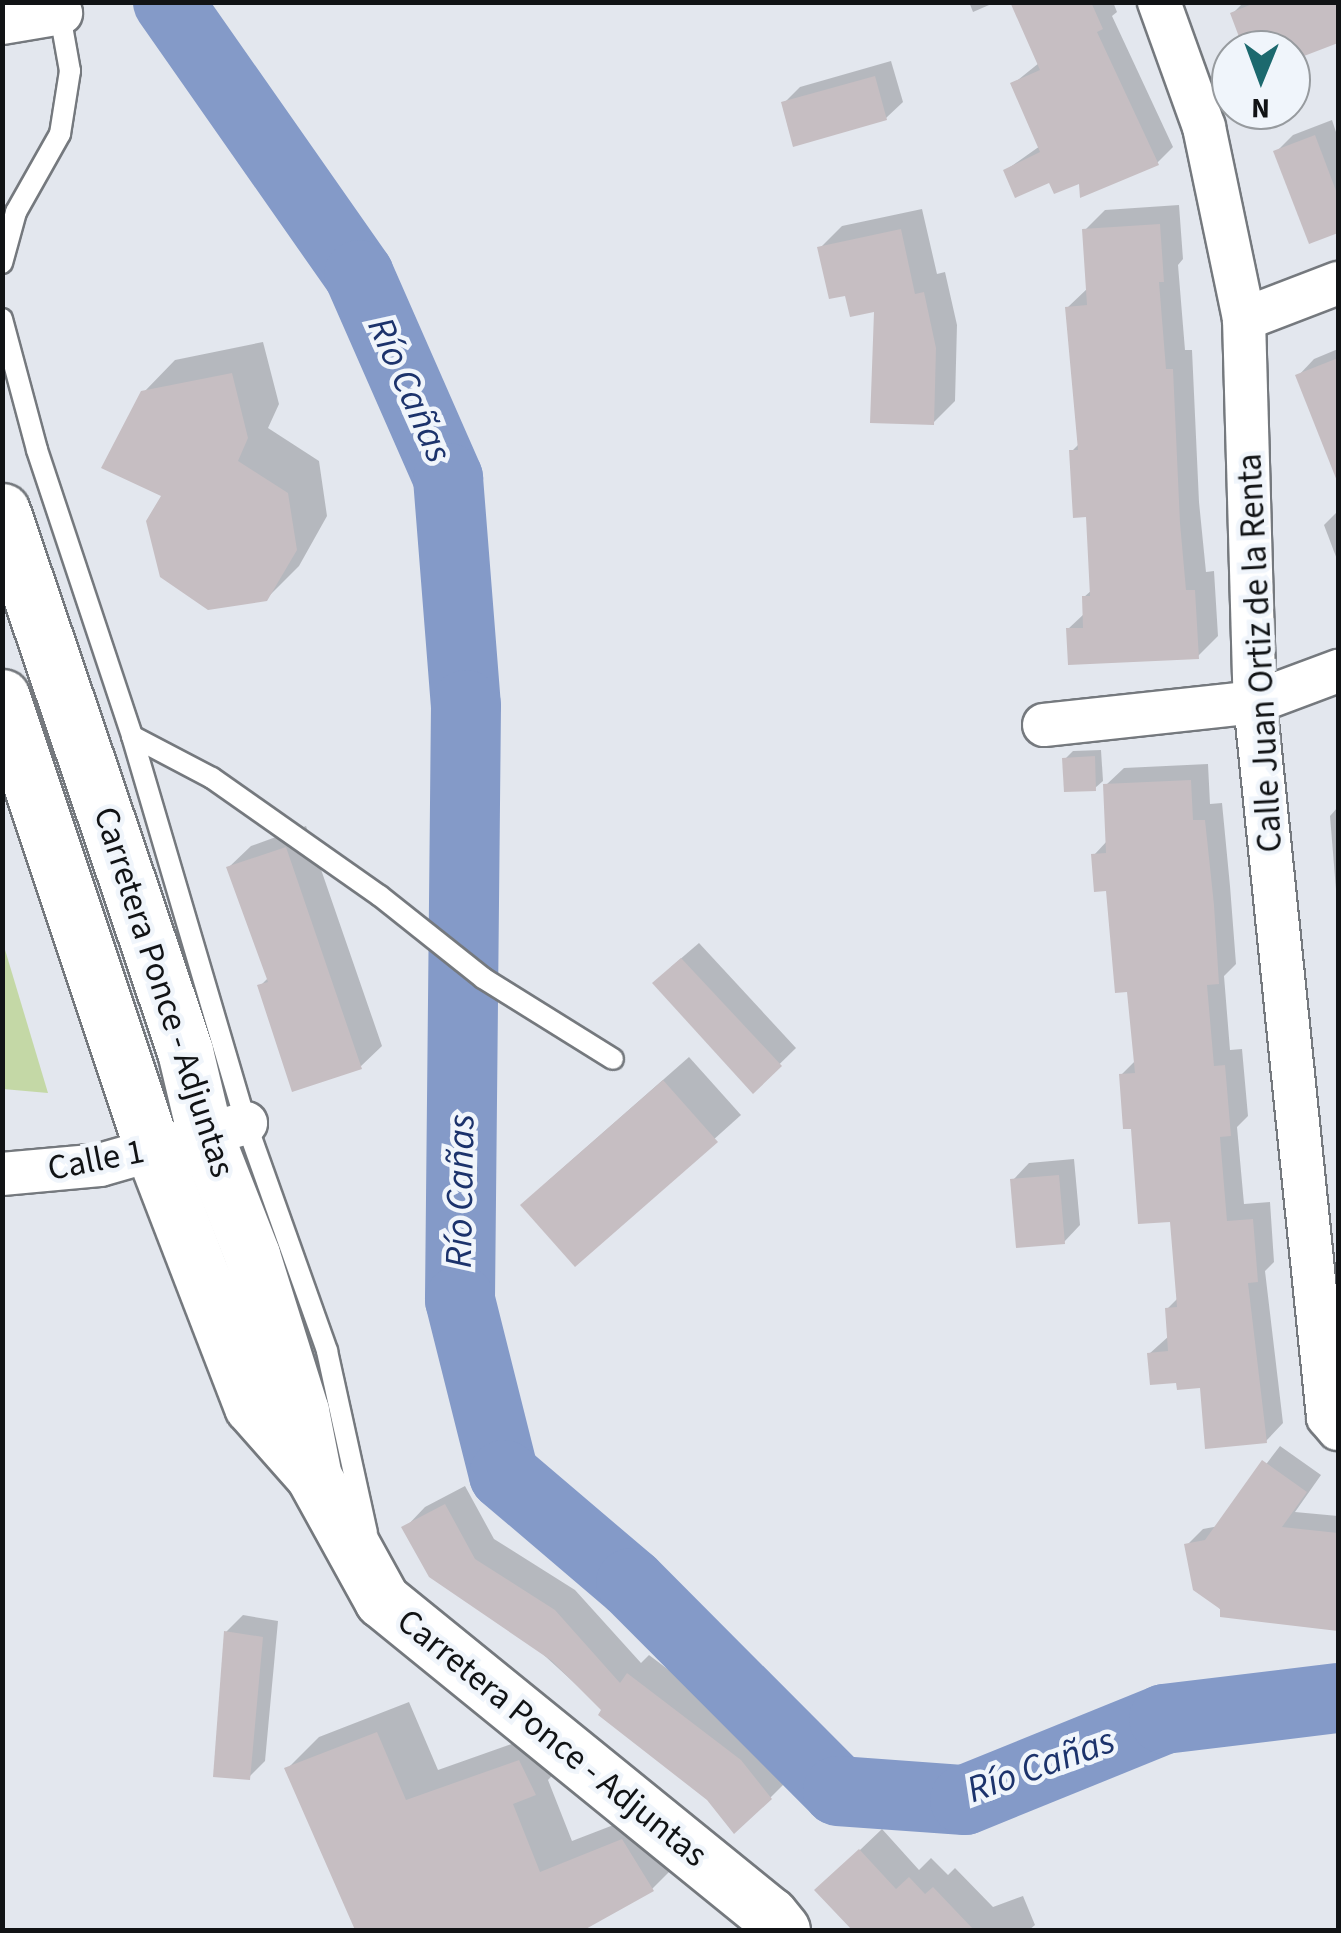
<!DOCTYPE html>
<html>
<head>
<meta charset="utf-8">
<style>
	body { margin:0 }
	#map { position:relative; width:1341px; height:1933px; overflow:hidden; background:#e3e7ee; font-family:"Source Sans 3",sans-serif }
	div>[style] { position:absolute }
	.green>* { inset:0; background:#c4d8a6 }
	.shadow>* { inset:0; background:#0003 }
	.river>* { height:70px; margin:-35px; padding:0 35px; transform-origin:35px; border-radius:35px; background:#849ac8 }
	.building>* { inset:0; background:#c6bec2 }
	.roads { filter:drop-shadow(2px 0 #75797e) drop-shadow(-2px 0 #75797e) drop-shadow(0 2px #75797e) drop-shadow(0 -2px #75797e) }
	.lane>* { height:20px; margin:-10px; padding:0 10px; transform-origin:10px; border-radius:10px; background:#fff }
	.street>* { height:42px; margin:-21px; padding:0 21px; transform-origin:21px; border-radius:21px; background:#fff }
	.secondary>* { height:55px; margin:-27.5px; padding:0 27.5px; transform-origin:27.5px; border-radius:27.5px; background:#fff }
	span { translate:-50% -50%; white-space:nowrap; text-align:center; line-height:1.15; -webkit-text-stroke:9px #f0f5fb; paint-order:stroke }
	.street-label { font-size:35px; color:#111315 }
	.water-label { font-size:38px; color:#1c336c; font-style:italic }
	.frame { position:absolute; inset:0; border:5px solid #111315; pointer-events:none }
	.north { position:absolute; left:1211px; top:30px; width:100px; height:100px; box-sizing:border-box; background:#f0f5fb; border:2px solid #979b9f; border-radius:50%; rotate:181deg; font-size:28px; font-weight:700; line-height:40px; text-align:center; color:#111315 }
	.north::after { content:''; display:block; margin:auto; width:35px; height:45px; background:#1c696e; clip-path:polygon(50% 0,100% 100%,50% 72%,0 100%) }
</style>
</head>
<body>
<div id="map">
	<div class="green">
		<div style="clip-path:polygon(2px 943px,3px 943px,48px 1093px,3px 1089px)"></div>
	</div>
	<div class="shadow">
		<div style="clip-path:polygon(969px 2px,996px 2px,973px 12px)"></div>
		<div style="clip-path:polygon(1013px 2px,1113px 2px,1117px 12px,1112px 16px,1173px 147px,1157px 163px,1081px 180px,1006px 170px,1040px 146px,1013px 84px,1039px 63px)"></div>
		<div style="clip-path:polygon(1244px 2px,1338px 2px,1338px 40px,1304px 53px,1291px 65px,1291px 50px,1247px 50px,1233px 13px)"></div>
		<div style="clip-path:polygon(891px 61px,903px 102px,886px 118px,784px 103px,800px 87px)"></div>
		<div style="clip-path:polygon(1332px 120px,1338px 138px,1338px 231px,1310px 240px,1276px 152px,1293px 135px)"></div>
		<div style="clip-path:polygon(1179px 205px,1183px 259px,1178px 265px,1185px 350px,1192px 350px,1199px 502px,1206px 572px,1214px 571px,1218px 636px,1198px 656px,1068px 629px,1085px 613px,1084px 597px,1092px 590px,1089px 514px,1072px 451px,1080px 443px,1068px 307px,1089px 287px,1085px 230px,1105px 210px)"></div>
		<div style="clip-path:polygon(922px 209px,937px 274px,945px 272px,957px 325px,955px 401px,933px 423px,876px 309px,847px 293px,820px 248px,842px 226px)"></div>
		<div style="clip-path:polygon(263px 342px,279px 404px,268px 428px,319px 461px,327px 516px,299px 566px,266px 599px,165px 495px,143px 393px,175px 360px)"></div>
		<div style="clip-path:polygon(1338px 349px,1338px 449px,1329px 454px,1298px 376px,1314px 359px)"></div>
		<div style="clip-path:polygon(1338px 511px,1338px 562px,1324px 525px)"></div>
		<div style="clip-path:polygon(1101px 750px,1103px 781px,1095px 788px,1065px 759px,1073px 751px)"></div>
		<div style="clip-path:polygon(1208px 764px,1210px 804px,1222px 803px,1230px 886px,1236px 964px,1224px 976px,1230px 1050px,1242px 1049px,1248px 1116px,1237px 1127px,1244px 1204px,1270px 1202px,1274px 1262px,1265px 1271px,1283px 1423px,1266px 1441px,1202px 1386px,1179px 1380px,1149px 1354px,1169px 1336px,1167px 1309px,1179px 1297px,1172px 1219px,1133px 1126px,1121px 1075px,1136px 1060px,1129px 989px,1109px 888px,1094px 855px,1108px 840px,1106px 785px,1124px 768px)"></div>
		<div style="clip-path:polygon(1338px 807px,1338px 914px,1330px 816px)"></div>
		<div style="clip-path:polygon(306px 826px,382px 1046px,360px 1067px,260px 986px,269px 977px,229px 867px,251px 846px)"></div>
		<div style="clip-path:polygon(699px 943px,796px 1048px,753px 1090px,671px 967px)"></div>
		<div style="clip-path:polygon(689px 1057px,741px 1115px,575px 1264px,548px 1181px)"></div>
		<div style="clip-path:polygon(1074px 1159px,1080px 1225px,1064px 1242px,1013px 1180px,1029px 1163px)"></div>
		<div style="clip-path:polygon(1280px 1446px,1321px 1475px,1295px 1512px,1338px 1516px,1338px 1628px,1223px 1615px,1187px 1545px,1203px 1529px,1219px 1526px)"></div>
		<div style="clip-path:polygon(465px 1486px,494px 1539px,575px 1590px,641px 1663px,649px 1655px,761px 1740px,791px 1777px,770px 1798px,708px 1798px,604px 1710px,405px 1528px,425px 1507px)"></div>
		<div style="clip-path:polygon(243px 1615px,278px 1621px,265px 1761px,249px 1777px,226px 1632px)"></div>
		<div style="clip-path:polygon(409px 1702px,438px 1770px,551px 1730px,566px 1761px,548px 1780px,572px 1841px,655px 1809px,684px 1857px,652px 1889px,579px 1930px,400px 1930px,399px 1926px,358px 1930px,287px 1769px,319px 1737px)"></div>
		<div style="clip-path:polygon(882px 1829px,919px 1870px,931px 1858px,948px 1875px,955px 1868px,993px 1907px,1023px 1896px,1035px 1925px,1029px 1930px,855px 1930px,818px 1890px)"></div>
	</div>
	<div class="river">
		<div style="left:168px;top:2px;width:333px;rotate:55deg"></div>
		<div style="left:359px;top:275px;width:222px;rotate:66.3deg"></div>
		<div style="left:448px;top:478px;width:228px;rotate:85.5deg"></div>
		<div style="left:466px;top:705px;width:595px;rotate:90.58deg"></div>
		<div style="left:460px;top:1300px;width:180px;rotate:75.9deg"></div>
		<div style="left:504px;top:1475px;width:167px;rotate:40.4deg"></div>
		<div style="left:631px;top:1583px;width:293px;rotate:45.1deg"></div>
		<div style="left:838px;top:1791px;width:127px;rotate:4.1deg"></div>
		<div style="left:965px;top:1800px;width:215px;rotate:-22.1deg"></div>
		<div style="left:1164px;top:1719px;width:175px;rotate:-6.9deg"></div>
	</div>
	<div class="building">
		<div style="clip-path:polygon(1010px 2px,1091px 2px,1103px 29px,1097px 32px,1159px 165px,1080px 198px,1079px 184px,1054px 194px,1049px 183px,1015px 198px,1003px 170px,1040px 152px,1010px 83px,1040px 70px)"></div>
		<div style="clip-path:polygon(1257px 2px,1338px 2px,1338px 43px,1291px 61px,1291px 50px,1244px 50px,1230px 13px)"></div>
		<div style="clip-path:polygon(875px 76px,887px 120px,793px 147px,781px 102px)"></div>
		<div style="clip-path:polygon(1315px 135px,1338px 196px,1338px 233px,1309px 244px,1273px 151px)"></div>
		<div style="clip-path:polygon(1160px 224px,1164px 282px,1159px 282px,1166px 369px,1173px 369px,1180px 523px,1186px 590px,1195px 590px,1199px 659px,1068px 665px,1066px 628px,1083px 628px,1082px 596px,1090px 596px,1086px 517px,1073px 518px,1069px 450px,1078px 450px,1065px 307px,1087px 305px,1082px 229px)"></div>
		<div style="clip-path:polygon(901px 229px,915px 294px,924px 292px,936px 348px,934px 425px,870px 423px,874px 312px,850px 317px,845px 296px,829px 299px,817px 247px)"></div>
		<div style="clip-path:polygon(1338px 358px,1338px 480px,1337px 481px,1295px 375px)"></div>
		<div style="clip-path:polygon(232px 373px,248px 438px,238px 461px,288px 493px,297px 550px,267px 601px,208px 610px,160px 577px,146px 521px,161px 496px,101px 468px,141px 391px)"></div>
		<div style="clip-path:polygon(1095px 756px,1096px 791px,1064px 792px,1062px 758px)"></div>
		<div style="clip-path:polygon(1191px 780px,1193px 820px,1205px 820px,1214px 905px,1219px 984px,1207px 985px,1214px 1066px,1225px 1065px,1231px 1136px,1220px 1137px,1227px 1221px,1253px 1219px,1258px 1282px,1248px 1283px,1267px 1443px,1205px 1449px,1200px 1388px,1177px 1390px,1176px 1383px,1150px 1385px,1147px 1353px,1168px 1351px,1165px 1308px,1177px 1307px,1170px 1222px,1138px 1224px,1131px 1129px,1123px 1129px,1119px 1074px,1135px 1073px,1127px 992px,1115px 993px,1106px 891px,1094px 892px,1091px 854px,1106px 853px,1103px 784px)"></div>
		<div style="clip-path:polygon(286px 847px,362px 1069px,292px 1092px,257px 985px,268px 982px,226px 867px)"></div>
		<div style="clip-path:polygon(681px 958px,782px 1066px,753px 1094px,652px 983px)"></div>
		<div style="clip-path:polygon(663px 1080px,718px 1142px,575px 1267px,520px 1205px)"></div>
		<div style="clip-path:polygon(1059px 1175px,1065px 1244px,1016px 1248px,1010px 1179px)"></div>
		<div style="clip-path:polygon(1262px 1460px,1307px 1492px,1282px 1527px,1338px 1533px,1338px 1631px,1220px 1617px,1220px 1609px,1193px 1590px,1184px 1544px,1205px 1540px)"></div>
		<div style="clip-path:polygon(445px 1504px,475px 1559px,555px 1610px,620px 1683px,627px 1673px,741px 1760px,772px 1799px,734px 1834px,707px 1800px,598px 1715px,601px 1710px,552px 1661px,429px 1577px,401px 1527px)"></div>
		<div style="clip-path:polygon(224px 1631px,263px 1637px,250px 1780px,213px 1777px)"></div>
		<div style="clip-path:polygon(377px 1732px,406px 1800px,519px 1760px,536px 1795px,513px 1804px,540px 1872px,622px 1839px,654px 1891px,584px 1930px,355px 1930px,284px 1768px)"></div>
		<div style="clip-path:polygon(859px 1849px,896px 1889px,909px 1877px,925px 1894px,933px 1887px,974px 1930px,852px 1930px,814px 1890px)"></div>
	</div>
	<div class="roads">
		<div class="lane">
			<div style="left:2px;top:263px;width:53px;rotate:-74.6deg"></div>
			<div style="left:16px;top:212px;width:90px;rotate:-60.6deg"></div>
			<div style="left:60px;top:134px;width:64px;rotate:-81deg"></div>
			<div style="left:70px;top:71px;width:63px;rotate:-100.1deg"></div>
			<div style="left:2px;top:319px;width:136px;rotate:75deg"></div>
			<div style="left:37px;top:450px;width:301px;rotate:71.6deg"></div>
			<div style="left:132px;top:736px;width:403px;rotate:73.6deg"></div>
			<div style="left:246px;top:1123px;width:242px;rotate:70.4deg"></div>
			<div style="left:327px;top:1351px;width:186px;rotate:77.6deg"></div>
			<div style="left:132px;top:736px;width:90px;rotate:27.7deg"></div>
			<div style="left:212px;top:778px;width:205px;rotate:35.1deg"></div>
			<div style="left:380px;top:896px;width:132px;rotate:38.5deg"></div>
			<div style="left:483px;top:978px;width:153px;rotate:31.9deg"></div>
		</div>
		<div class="street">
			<div style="left:1159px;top:2px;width:133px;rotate:70.2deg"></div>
			<div style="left:1204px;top:127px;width:196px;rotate:78.2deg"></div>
			<div style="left:1244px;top:319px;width:383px;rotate:88.4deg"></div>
			<div style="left:1255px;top:702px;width:719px;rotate:84.17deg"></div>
			<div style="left:1328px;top:1417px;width:16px;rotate:50deg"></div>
			<div style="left:2px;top:23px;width:60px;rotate:-9.6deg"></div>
			<div style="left:1244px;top:319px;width:101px;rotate:-21deg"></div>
			<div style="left:1044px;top:725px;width:212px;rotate:-6.2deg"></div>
			<div style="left:1255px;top:702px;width:89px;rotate:-20.5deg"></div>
			<div style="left:2px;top:1174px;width:98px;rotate:-5.2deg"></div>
			<div style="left:100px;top:1165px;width:152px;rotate:-16deg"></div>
		</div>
		<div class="secondary">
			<div style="left:2px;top:511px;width:570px;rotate:71.28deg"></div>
			<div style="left:185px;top:1051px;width:86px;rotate:76.6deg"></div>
			<div style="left:205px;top:1135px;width:129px;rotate:68.6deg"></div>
			<div style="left:252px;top:1255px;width:164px;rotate:72.6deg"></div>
			<div style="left:301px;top:1411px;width:62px;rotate:78.9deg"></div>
			<div style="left:2px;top:697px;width:478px;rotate:71.6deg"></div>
			<div style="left:153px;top:1150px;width:274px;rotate:68.9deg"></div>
			<div style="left:252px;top:1406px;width:92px;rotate:48.5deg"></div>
			<div style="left:313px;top:1475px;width:143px;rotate:61.1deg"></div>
			<div style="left:382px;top:1600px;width:500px;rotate:39.1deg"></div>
			<div style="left:770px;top:1915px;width:19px;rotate:51deg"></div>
		</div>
	</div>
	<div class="street-label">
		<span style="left:1260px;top:653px;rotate:-93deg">Calle Juan Ortiz de la Renta</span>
		<span style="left:164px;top:992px;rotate:72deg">Carretera Ponce - Adjuntas</span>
		<span style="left:96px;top:1160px;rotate:-11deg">Calle 1</span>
		<span style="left:552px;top:1738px;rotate:39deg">Carretera Ponce - Adjuntas</span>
	</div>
	<div class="water-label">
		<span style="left:409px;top:390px;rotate:66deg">Río Cañas</span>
		<span style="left:461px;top:1191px;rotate:-89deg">Río Cañas</span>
		<span style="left:1041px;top:1766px;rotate:-20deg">Río Cañas</span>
	</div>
	<div class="frame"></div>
	<div class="north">N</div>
</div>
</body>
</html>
